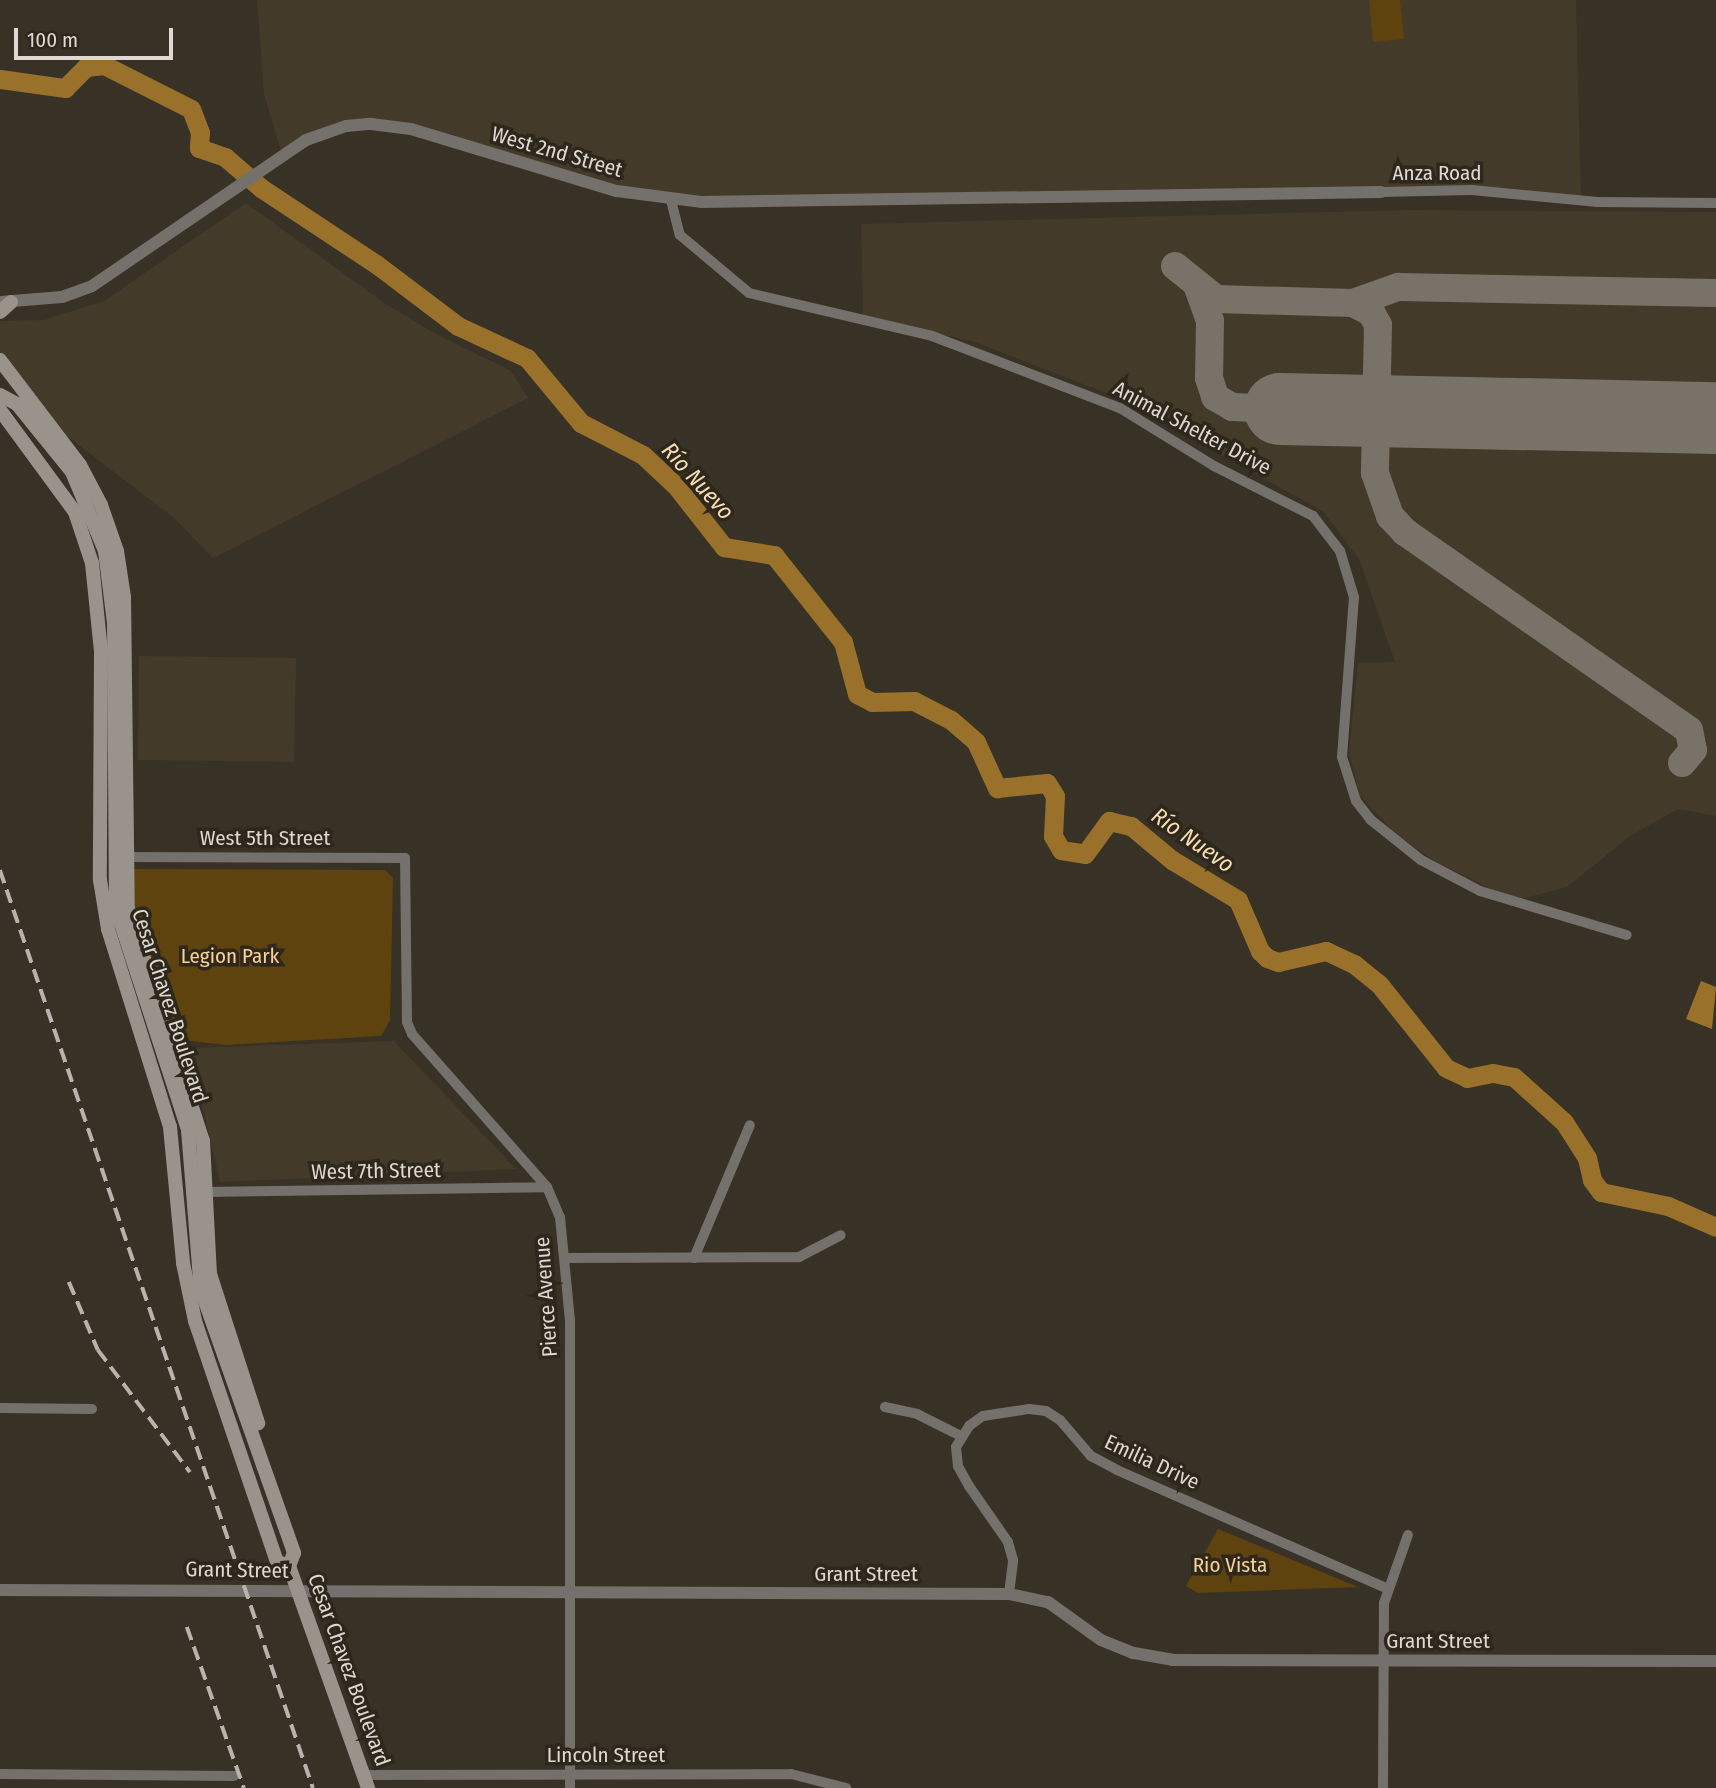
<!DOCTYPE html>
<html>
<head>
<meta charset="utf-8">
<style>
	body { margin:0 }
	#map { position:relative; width:1716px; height:1788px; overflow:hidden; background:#383126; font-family:"Fira Sans Condensed",sans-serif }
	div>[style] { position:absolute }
	.built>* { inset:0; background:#443a29 }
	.green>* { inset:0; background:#5f430e }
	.water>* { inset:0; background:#99712b }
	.river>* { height:19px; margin:-9.5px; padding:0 9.5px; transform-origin:9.5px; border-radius:9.5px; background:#99712b }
	.taxiway>* { height:28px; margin:-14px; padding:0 14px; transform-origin:14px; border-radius:14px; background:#787269 }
	.runway>* { height:72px; margin:-36px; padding:0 36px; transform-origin:36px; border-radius:36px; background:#787269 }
	.minor>* { height:10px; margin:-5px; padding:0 5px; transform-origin:5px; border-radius:5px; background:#74706b }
	.tertiary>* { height:12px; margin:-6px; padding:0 6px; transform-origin:6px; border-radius:6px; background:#74706b }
	.secondary>* { height:14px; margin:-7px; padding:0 7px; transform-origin:7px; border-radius:7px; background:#99938b }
	.rail>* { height:3.5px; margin-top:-1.75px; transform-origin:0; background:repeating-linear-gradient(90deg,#b8b3ac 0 14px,transparent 0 21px) }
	span { translate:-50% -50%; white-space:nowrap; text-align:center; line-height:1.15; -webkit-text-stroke:7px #2d271c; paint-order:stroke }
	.street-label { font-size:21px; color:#ded9d3 }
	.park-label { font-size:21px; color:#fad192 }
	.water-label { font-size:23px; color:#f9deb5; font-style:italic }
	.scale { position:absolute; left:14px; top:28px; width:159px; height:32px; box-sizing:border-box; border:4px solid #ded9d3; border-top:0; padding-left:9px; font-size:21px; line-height:24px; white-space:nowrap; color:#ded9d3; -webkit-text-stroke:5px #2d271c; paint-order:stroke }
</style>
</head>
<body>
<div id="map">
	<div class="built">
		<div style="clip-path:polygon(257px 0,1576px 0,1581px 201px,1472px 190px,671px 200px,411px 129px,346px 126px,282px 154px,264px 94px)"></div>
		<div style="clip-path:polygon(246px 203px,383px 302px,434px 333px,511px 371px,528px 398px,213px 558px,173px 517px,34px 411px,0 374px,0 321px,44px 320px,104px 301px)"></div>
		<div style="clip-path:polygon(1409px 210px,1716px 212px,1716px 816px,1678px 809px,1630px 836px,1567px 887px,1525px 898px,1501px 894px,1433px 860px,1394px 833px,1360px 795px,1349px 753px,1358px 663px,1395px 662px,1359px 559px,1324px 512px,1119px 398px,975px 342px,863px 316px,861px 224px)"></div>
		<div style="clip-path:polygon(139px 656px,296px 658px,294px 762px,138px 760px)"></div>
		<div style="clip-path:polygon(394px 1041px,516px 1169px,220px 1182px,189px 1048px)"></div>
	</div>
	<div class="green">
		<div style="clip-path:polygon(1369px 0,1400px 0,1404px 39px,1373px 42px)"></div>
		<div style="clip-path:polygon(127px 869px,385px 870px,393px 878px,390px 1020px,381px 1036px,226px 1045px,166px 1038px,130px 938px)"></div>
		<div style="clip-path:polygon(1218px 1529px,1358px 1587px,1198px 1593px,1186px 1586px)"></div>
	</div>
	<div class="water">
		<div style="clip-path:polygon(1701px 981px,1716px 987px,1712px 1029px,1686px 1019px)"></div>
	</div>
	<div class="river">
		<div style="left:0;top:79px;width:66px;rotate:7.9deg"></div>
		<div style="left:65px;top:88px;width:30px;rotate:-45deg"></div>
		<div style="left:86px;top:67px;width:18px;rotate:-6deg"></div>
		<div style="left:104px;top:65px;width:97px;rotate:26.8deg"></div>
		<div style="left:191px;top:109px;width:25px;rotate:69deg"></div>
		<div style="left:200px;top:132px;width:16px;rotate:94deg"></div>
		<div style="left:199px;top:148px;width:28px;rotate:19deg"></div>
		<div style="left:225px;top:157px;width:48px;rotate:40.7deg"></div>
		<div style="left:261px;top:188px;width:138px;rotate:33.5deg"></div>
		<div style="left:376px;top:264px;width:103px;rotate:37.1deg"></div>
		<div style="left:458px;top:326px;width:76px;rotate:24.9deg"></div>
		<div style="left:527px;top:358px;width:85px;rotate:50.3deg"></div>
		<div style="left:581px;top:423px;width:70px;rotate:27.3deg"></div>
		<div style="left:643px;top:455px;width:45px;rotate:43.2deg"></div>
		<div style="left:676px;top:486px;width:78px;rotate:51.8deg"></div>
		<div style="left:724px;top:547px;width:51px;rotate:9.1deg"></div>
		<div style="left:774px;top:555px;width:111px;rotate:51.6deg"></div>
		<div style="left:843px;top:642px;width:54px;rotate:74.9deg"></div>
		<div style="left:857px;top:694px;width:17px;rotate:28deg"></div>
		<div style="left:872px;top:702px;width:42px;rotate:-1.4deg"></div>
		<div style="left:914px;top:701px;width:42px;rotate:27.2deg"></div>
		<div style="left:951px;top:720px;width:33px;rotate:41deg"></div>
		<div style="left:976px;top:742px;width:51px;rotate:65.5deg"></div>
		<div style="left:997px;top:788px;width:50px;rotate:-5.7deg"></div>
		<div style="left:1047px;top:783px;width:15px;rotate:58deg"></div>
		<div style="left:1055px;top:796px;width:40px;rotate:92.9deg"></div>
		<div style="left:1053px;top:836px;width:16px;rotate:60deg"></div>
		<div style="left:1061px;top:850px;width:24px;rotate:9deg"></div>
		<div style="left:1085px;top:854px;width:41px;rotate:-54deg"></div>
		<div style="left:1109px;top:821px;width:23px;rotate:13deg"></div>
		<div style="left:1131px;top:826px;width:53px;rotate:39.7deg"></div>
		<div style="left:1172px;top:860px;width:77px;rotate:31.2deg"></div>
		<div style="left:1238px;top:900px;width:56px;rotate:66.7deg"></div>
		<div style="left:1260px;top:951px;width:10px;rotate:45deg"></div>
		<div style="left:1267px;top:958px;width:12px;rotate:20deg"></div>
		<div style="left:1278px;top:962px;width:49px;rotate:-12.9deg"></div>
		<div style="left:1326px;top:951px;width:31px;rotate:25deg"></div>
		<div style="left:1354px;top:964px;width:32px;rotate:39deg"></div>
		<div style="left:1379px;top:984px;width:107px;rotate:51.4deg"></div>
		<div style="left:1446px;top:1068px;width:23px;rotate:25deg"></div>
		<div style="left:1467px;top:1078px;width:26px;rotate:-11deg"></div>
		<div style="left:1493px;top:1073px;width:21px;rotate:11deg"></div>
		<div style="left:1514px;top:1077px;width:67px;rotate:42deg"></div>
		<div style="left:1564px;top:1122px;width:43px;rotate:57.4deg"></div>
		<div style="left:1587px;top:1158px;width:23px;rotate:77deg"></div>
		<div style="left:1592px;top:1180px;width:15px;rotate:53deg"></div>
		<div style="left:1601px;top:1192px;width:68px;rotate:11.8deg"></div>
		<div style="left:1668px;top:1206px;width:52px;rotate:23.6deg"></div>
	</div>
	<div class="taxiway">
		<div style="left:1175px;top:266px;width:53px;rotate:38.8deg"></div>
		<div style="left:1216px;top:299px;width:137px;rotate:1.7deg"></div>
		<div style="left:1353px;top:303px;width:20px;rotate:27deg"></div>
		<div style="left:1371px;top:312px;width:15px;rotate:62deg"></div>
		<div style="left:1378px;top:325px;width:148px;rotate:91.2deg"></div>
		<div style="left:1375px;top:473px;width:46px;rotate:70.8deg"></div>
		<div style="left:1390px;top:516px;width:22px;rotate:47deg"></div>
		<div style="left:1405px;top:532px;width:346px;rotate:34.9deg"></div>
		<div style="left:1689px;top:730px;width:20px;rotate:79deg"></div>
		<div style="left:1693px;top:750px;width:17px;rotate:130deg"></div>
		<div style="left:1197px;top:285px;width:38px;rotate:70deg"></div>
		<div style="left:1210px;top:321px;width:57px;rotate:91deg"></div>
		<div style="left:1209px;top:378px;width:20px;rotate:72deg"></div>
		<div style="left:1215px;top:397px;width:20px;rotate:30deg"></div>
		<div style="left:1232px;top:407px;width:48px;rotate:2.4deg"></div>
		<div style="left:1353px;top:303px;width:48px;rotate:-19.6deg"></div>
		<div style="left:1398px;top:287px;width:318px;rotate:1.1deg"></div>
	</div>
	<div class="runway">
		<div style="left:1280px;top:409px;width:436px;rotate:1.2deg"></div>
	</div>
	<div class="minor">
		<div style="left:1381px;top:192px;width:91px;rotate:-1.3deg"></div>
		<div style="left:1472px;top:190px;width:126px;rotate:5.5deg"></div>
		<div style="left:1597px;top:202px;width:119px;rotate:0.5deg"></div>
		<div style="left:671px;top:200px;width:36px;rotate:76deg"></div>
		<div style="left:680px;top:235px;width:90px;rotate:40deg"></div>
		<div style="left:749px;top:293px;width:188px;rotate:13.2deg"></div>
		<div style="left:932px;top:336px;width:201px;rotate:21deg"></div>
		<div style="left:1120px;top:408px;width:110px;rotate:31.7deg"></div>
		<div style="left:1214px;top:466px;width:111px;rotate:26.8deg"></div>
		<div style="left:1313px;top:516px;width:44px;rotate:52.4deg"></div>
		<div style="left:1340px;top:551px;width:48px;rotate:73.1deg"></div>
		<div style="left:1354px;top:597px;width:160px;rotate:94.3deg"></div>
		<div style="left:1342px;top:757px;width:46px;rotate:72.3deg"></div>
		<div style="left:1356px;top:801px;width:24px;rotate:52deg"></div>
		<div style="left:1371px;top:820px;width:64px;rotate:38.7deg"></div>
		<div style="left:1421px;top:860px;width:67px;rotate:27.7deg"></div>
		<div style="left:1480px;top:891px;width:153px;rotate:16.7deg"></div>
		<div style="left:125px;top:857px;width:280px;rotate:0.2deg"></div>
		<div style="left:405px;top:858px;width:164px;rotate:89.3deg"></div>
		<div style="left:407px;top:1022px;width:13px;rotate:67deg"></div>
		<div style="left:412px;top:1034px;width:204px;rotate:48.6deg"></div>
		<div style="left:547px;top:1187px;width:33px;rotate:67deg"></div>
		<div style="left:560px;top:1217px;width:104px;rotate:84.5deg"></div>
		<div style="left:570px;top:1321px;width:467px;rotate:90deg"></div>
		<div style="left:205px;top:1192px;width:342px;rotate:-0.8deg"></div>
		<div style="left:565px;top:1258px;width:234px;rotate:-0.2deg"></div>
		<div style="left:799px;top:1257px;width:47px;rotate:-27.6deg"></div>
		<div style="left:694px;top:1258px;width:144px;rotate:-67.2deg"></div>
		<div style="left:885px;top:1407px;width:33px;rotate:12deg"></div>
		<div style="left:917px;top:1414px;width:49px;rotate:26.6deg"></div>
		<div style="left:0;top:1408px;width:92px;rotate:0.6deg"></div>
		<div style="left:1009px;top:1594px;width:34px;rotate:-83deg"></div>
		<div style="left:1013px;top:1560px;width:19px;rotate:-106deg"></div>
		<div style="left:1008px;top:1542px;width:68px;rotate:-124.9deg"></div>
		<div style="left:969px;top:1486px;width:23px;rotate:-119deg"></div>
		<div style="left:958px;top:1466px;width:19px;rotate:-96deg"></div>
		<div style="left:956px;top:1447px;width:25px;rotate:-58deg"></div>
		<div style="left:969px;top:1426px;width:17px;rotate:-36deg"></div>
		<div style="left:983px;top:1416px;width:47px;rotate:-8.7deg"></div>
		<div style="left:1029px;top:1409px;width:17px;rotate:7deg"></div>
		<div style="left:1046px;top:1411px;width:17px;rotate:33deg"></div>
		<div style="left:1060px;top:1420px;width:48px;rotate:49.3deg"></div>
		<div style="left:1091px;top:1456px;width:30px;rotate:28deg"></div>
		<div style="left:1117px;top:1470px;width:294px;rotate:23.7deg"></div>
		<div style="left:0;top:1774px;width:234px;rotate:0.5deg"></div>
		<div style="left:364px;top:1775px;width:427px;rotate:-0.1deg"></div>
		<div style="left:791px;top:1774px;width:57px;rotate:14.3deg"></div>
		<div style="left:1383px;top:1788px;width:185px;rotate:-89.7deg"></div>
		<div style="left:1384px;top:1603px;width:72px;rotate:-70.6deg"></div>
	</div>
	<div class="tertiary">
		<div style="left:0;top:302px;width:62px;rotate:-4.6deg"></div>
		<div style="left:62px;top:297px;width:32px;rotate:-20deg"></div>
		<div style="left:92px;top:286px;width:259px;rotate:-34.3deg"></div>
		<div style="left:306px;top:140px;width:42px;rotate:-19.3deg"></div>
		<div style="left:346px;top:126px;width:25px;rotate:-5deg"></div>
		<div style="left:371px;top:124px;width:40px;rotate:7.1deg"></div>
		<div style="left:411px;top:129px;width:215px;rotate:16.8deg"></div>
		<div style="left:617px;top:191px;width:86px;rotate:7.4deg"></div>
		<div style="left:702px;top:202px;width:679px;rotate:-0.84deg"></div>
		<div style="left:0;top:1590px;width:1009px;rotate:0.23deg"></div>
		<div style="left:1009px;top:1594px;width:40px;rotate:12deg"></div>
		<div style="left:1048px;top:1602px;width:65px;rotate:35.6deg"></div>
		<div style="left:1101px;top:1640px;width:35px;rotate:22deg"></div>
		<div style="left:1134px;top:1653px;width:39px;rotate:10deg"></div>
		<div style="left:1172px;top:1660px;width:544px;rotate:0.11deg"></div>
	</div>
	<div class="secondary">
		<div style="left:0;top:312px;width:15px;rotate:-42deg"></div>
		<div style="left:0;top:360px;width:132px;rotate:52.7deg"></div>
		<div style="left:80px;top:465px;width:45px;rotate:62.3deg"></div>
		<div style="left:101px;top:505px;width:49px;rotate:70.8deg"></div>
		<div style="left:117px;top:551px;width:47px;rotate:81.3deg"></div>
		<div style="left:124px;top:597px;width:312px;rotate:89.3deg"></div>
		<div style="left:128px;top:909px;width:244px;rotate:72.1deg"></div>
		<div style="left:203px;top:1141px;width:133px;rotate:87deg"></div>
		<div style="left:210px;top:1274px;width:157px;rotate:72.1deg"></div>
		<div style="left:0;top:395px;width:19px;rotate:28deg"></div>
		<div style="left:17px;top:404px;width:87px;rotate:51deg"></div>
		<div style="left:72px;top:472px;width:86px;rotate:67.3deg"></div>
		<div style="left:105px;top:551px;width:73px;rotate:82.9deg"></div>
		<div style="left:114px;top:623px;width:285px;rotate:89.6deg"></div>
		<div style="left:116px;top:908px;width:233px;rotate:72deg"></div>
		<div style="left:188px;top:1130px;width:161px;rotate:85.4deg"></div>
		<div style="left:201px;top:1290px;width:279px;rotate:70.5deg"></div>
		<div style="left:294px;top:1553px;width:14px;rotate:111deg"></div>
		<div style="left:289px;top:1566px;width:236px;rotate:70.4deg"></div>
		<div style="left:0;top:410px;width:127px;rotate:53.7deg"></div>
		<div style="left:75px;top:512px;width:54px;rotate:71.6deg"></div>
		<div style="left:92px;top:563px;width:88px;rotate:84.2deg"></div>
		<div style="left:101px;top:651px;width:229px;rotate:90.3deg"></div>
		<div style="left:100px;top:880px;width:50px;rotate:80.7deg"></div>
		<div style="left:108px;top:929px;width:207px;rotate:72.6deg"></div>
		<div style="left:170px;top:1127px;width:137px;rotate:84.5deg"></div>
		<div style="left:183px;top:1263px;width:59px;rotate:78.3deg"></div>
		<div style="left:195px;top:1321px;width:255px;rotate:71.2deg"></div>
		<div style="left:277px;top:1562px;width:13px;rotate:18deg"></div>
	</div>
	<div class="rail">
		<div style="left:0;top:870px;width:970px;rotate:71.17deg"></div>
		<div style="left:69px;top:1282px;width:74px;rotate:66.9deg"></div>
		<div style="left:98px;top:1350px;width:153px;rotate:53deg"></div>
		<div style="left:187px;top:1627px;width:171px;rotate:70.5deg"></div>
	</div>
	<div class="street-label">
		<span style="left:557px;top:152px;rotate:16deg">West 2nd Street</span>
		<span style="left:1437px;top:173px">Anza Road</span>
		<span style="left:1192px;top:428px;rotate:28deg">Animal Shelter Drive</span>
		<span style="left:265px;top:838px">West 5th Street</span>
		<span style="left:170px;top:1006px;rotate:72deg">Cesar Chavez Boulevard</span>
		<span style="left:376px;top:1171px;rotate:-1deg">West 7th Street</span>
		<span style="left:546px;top:1297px;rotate:-94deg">Pierce Avenue</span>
		<span style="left:1152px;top:1462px;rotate:25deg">Emilia Drive</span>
		<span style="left:237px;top:1570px;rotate:1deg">Grant Street</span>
		<span style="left:866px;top:1574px">Grant Street</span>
		<span style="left:1438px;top:1641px">Grant Street</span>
		<span style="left:349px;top:1670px;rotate:70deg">Cesar Chavez Boulevard</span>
		<span style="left:606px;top:1755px">Lincoln Street</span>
	</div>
	<div class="park-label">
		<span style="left:230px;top:956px">Legion Park</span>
		<span style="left:1230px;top:1565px">Rio Vista</span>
	</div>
	<div class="water-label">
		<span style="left:698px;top:481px;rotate:48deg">Río Nuevo</span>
		<span style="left:1193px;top:840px;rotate:35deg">Río Nuevo</span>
	</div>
	<div class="scale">100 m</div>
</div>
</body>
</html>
